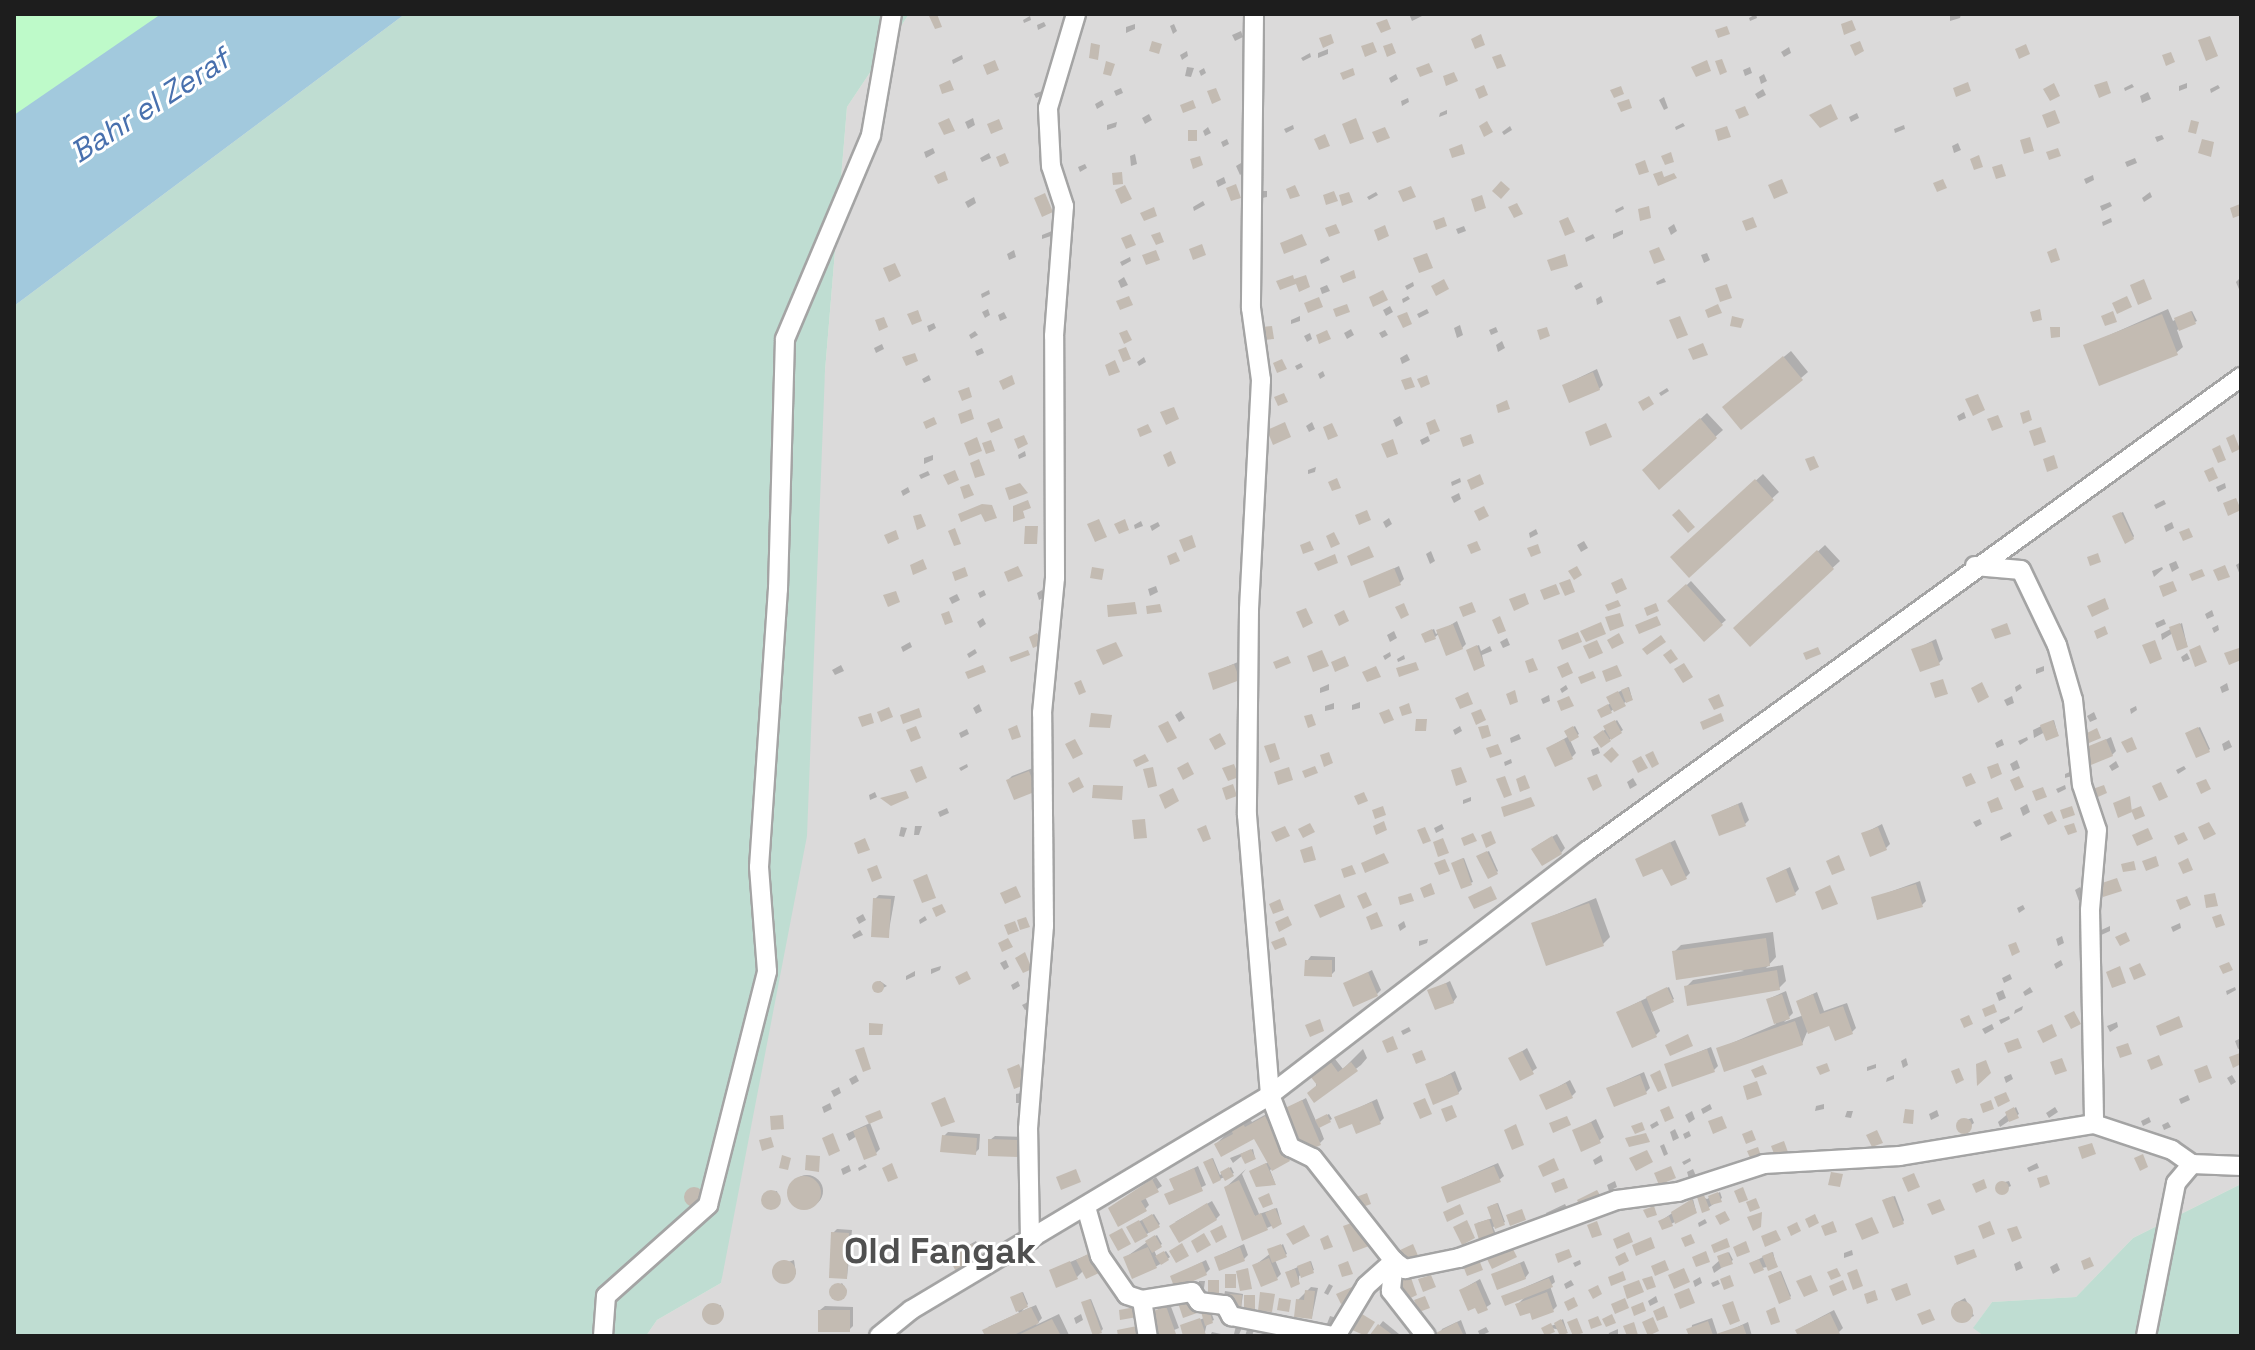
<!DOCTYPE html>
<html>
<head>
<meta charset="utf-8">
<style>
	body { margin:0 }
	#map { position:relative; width:2255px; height:1350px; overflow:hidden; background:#eeece2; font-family:"Space Grotesk",sans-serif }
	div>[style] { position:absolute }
	.residential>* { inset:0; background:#dbdada }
	.wetland>* { inset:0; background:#bfddd2 }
	.park>* { inset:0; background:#befac9 }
	.water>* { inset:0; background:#a2c9dd }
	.shadow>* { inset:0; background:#0003 }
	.round { border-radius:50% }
	.building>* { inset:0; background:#c3bbb2 }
	.roads { filter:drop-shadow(2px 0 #a4a4a4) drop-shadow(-2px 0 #a4a4a4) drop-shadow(0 2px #a4a4a4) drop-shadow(0 -2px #a4a4a4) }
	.street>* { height:18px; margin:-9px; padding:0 9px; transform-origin:9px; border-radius:9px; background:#fff }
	span { translate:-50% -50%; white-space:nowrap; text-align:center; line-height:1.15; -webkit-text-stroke:6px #fff; paint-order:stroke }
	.water-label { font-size:30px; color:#4870ae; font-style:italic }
	.district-label { font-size:36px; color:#505050; font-weight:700 }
	.frame { position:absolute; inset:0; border:16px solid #1d1d1d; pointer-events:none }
</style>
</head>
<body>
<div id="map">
	<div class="residential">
		<div style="clip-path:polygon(909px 14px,2241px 14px,2241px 1184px,2133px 1238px,2076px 1297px,1992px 1302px,1974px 1327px,1984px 1336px,646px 1336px,657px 1320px,721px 1283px,825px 371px,847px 107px)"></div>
	</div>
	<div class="wetland">
		<div style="clip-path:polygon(405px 14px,909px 14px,847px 107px,825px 371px,807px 836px,721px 1283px,657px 1320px,646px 1336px,14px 1336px,14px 306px)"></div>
		<div style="clip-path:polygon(2241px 1184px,2241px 1336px,1984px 1336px,1973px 1328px,1992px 1302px,2076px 1297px,2133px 1238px)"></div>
	</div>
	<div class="park">
		<div style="clip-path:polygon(14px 14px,290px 14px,14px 204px)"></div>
	</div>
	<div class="water">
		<div style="clip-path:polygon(161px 14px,405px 14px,14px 306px,14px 115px)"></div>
	</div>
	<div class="shadow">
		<div style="clip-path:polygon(1409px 14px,1422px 14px,1422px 16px,1412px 21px)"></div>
		<div style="clip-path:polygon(1756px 14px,1757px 18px,1750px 21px,1749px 18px)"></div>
		<div style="clip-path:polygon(1961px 14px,1960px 18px,1950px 21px,1950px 14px)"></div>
		<div style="clip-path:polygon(1030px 16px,1031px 20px,1024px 23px,1023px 20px)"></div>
		<div style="clip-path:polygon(1044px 22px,1046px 26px,1038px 30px,1037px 25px)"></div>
		<div style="clip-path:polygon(1135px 24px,1135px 29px,1126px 33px,1126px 27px)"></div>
		<div style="clip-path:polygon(1174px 24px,1177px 31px,1173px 34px,1170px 26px)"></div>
		<div style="clip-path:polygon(1241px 31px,1243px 37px,1235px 41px,1232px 35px)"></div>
		<div style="clip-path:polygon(1789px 47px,1791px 53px,1784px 57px,1781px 52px)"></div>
		<div style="clip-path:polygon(1328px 49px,1328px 54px,1318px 58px,1318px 53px)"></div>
		<div style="clip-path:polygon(1187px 51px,1188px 56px,1182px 60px,1180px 55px)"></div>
		<div style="clip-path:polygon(1310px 53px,1311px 57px,1303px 61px,1301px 58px)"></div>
		<div style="clip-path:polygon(962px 55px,963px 59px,953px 64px,952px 60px)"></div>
		<div style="clip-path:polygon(1750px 67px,1752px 73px,1745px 76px,1743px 70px)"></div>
		<div style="clip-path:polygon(1194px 68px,1191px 77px,1185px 76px,1187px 67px)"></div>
		<div style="clip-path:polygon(1204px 68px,1206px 73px,1201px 76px,1199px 71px)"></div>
		<div style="clip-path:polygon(1396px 74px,1398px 79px,1391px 83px,1389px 78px)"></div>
		<div style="clip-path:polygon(1764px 74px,1767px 81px,1761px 84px,1759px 77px)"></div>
		<div style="clip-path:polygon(2187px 83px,2187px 88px,2179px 91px,2179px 86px)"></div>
		<div style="clip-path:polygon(2132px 84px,2134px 87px,2125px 91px,2124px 88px)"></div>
		<div style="clip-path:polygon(2218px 85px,2220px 88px,2211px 93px,2210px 89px)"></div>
		<div style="clip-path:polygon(1121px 88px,1123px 93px,1116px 96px,1114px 91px)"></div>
		<div style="clip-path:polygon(1763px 89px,1766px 95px,1758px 99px,1755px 94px)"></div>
		<div style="clip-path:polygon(1042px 91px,1043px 95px,1036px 98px,1034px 94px)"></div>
		<div style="clip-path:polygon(2148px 92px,2151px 99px,2142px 103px,2140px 96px)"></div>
		<div style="clip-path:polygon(1664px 97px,1668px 108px,1664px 110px,1659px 100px)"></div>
		<div style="clip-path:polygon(1408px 98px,1409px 102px,1402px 106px,1401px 101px)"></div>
		<div style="clip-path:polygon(1102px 100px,1104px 105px,1097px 109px,1095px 104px)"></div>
		<div style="clip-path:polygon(1447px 110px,1447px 114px,1439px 117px,1440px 113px)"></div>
		<div style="clip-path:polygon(1857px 113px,1859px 118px,1851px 122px,1849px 117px)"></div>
		<div style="clip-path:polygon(1149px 114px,1152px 120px,1145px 124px,1142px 118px)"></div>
		<div style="clip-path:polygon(973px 118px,975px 125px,968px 129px,965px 122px)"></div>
		<div style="clip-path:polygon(1117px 122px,1116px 127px,1107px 130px,1107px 125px)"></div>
		<div style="clip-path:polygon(1683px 123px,1685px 126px,1676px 130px,1675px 127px)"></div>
		<div style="clip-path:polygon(1293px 125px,1294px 129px,1286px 133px,1284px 129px)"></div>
		<div style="clip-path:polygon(1904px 125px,1905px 129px,1895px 133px,1894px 129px)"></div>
		<div style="clip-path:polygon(1510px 126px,1512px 130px,1504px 135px,1502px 132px)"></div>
		<div style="clip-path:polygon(1208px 127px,1211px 133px,1205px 136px,1203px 131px)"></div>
		<div style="clip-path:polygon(2162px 135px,2164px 139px,2157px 142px,2155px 137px)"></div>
		<div style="clip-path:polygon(1227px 139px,1229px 144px,1223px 147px,1221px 142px)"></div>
		<div style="clip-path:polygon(1958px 143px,1961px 150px,1954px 153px,1952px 146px)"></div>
		<div style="clip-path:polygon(933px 148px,935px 153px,926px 158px,924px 152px)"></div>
		<div style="clip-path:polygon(989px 153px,991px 158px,982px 162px,980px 158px)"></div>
		<div style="clip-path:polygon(1135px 154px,1137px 164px,1131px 166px,1130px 156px)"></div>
		<div style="clip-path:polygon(2135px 158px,2137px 163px,2127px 167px,2125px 162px)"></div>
		<div style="clip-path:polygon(1241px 163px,1244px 172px,1240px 175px,1236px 166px)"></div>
		<div style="clip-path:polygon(1085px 164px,1087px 168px,1080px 172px,1078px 167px)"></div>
		<div style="clip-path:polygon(2093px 175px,2094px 180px,2086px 184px,2084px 179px)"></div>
		<div style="clip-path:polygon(1224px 177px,1226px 183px,1218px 187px,1216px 181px)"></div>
		<div style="clip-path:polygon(1258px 191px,1267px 191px,1267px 197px,1257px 199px)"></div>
		<div style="clip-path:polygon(1376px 192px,1378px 195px,1369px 200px,1367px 197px)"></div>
		<div style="clip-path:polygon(2150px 192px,2152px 197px,2144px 202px,2142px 198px)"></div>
		<div style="clip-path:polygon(974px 197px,976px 203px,968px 208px,965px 202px)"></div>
		<div style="clip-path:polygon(1203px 201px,1205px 205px,1194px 211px,1193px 207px)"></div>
		<div style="clip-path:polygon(2110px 202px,2112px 206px,2102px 211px,2100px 206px)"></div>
		<div style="clip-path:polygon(1623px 206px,1624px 209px,1616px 213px,1615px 210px)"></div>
		<div style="clip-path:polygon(2111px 218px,2112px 222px,2103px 226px,2102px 222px)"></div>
		<div style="clip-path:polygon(1674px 224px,1677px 231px,1671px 235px,1668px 228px)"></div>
		<div style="clip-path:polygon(1464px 226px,1466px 231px,1458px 234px,1456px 229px)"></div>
		<div style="clip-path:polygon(1623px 230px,1623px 234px,1613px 239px,1613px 234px)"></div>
		<div style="clip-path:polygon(1052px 231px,1051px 236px,1042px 239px,1042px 235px)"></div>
		<div style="clip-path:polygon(1593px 234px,1595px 238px,1586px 242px,1585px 238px)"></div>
		<div style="clip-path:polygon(1014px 250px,1016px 257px,1009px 260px,1007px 254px)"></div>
		<div style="clip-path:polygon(1707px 253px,1710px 260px,1704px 263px,1701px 255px)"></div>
		<div style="clip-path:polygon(1328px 256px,1330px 260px,1321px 264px,1320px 260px)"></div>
		<div style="clip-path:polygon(1130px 257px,1131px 261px,1122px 266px,1120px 262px)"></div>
		<div style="clip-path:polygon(1124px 277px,1128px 285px,1121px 288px,1118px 281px)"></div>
		<div style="clip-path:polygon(2241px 277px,2241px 294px,2236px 282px)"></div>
		<div style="clip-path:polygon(1664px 278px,1666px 282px,1657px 285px,1656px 282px)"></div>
		<div style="clip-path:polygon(1413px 282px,1414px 286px,1407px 290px,1405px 286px)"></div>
		<div style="clip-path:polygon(1581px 282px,1583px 287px,1576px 290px,1574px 286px)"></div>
		<div style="clip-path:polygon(1327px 285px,1330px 291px,1322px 294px,1320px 288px)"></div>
		<div style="clip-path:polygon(989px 290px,990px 294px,982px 298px,981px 294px)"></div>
		<div style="clip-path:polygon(1408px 296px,1410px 299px,1403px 303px,1402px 299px)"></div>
		<div style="clip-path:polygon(1601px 296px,1603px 302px,1597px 305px,1596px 299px)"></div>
		<div style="clip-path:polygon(1390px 306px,1393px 312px,1386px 316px,1383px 310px)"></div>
		<div style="clip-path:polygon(988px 309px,990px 315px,985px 318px,982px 312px)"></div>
		<div style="clip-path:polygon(1427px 309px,1429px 313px,1419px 318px,1417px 314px)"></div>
		<div style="clip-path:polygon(2168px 309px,2173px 321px,2192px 311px,2197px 321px,2177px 330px,2183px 347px,2176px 353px,2085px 346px)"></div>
		<div style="clip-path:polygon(1004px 312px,1007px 318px,1000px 321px,998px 315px)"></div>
		<div style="clip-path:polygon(1300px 316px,1300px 321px,1291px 324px,1291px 320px)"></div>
		<div style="clip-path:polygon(934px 323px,936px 328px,929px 332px,927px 326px)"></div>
		<div style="clip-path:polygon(1460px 325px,1463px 335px,1457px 338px,1454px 328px)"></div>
		<div style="clip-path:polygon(1496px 327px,1498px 332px,1491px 335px,1489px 330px)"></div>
		<div style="clip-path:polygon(1351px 329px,1354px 335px,1347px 339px,1344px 333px)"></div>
		<div style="clip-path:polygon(1385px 330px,1388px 335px,1382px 338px,1379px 333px)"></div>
		<div style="clip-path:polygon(975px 331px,978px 335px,971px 339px,969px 335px)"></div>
		<div style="clip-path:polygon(1310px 333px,1312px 339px,1307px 342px,1304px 336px)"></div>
		<div style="clip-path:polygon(1502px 341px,1505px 348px,1498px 352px,1496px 345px)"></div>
		<div style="clip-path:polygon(882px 344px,884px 349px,876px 353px,874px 348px)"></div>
		<div style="clip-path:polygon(982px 348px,984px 353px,977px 356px,975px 351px)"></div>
		<div style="clip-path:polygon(1791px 351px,1808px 372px,1801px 378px,1731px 401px)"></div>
		<div style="clip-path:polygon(1407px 354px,1410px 360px,1402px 364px,1400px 358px)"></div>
		<div style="clip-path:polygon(1144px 357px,1146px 362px,1139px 366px,1137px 362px)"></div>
		<div style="clip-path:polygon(1301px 363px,1303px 367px,1297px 370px,1295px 366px)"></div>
		<div style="clip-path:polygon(1597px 369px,1603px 385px,1599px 389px,1564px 385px)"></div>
		<div style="clip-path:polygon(1323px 371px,1325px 376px,1320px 379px,1318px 374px)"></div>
		<div style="clip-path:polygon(929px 375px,931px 380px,924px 383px,922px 379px)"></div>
		<div style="clip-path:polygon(1667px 388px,1669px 391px,1661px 396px,1659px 393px)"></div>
		<div style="clip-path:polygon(1964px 412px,1966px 418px,1959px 421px,1957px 416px)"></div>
		<div style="clip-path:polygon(1707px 413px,1723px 430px,1659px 487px,1651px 464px)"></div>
		<div style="clip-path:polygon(1400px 416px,1403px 423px,1396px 427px,1393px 420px)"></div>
		<div style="clip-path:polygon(1312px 422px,1315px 429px,1309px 432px,1306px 426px)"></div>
		<div style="clip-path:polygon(1428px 436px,1430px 441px,1422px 445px,1420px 440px)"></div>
		<div style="clip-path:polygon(1025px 451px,1026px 456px,1019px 459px,1018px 455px)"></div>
		<div style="clip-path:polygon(933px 455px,933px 460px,924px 464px,924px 458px)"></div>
		<div style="clip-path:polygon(1316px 467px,1315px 472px,1308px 474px,1308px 470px)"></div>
		<div style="clip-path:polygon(928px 471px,930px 475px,921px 479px,919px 475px)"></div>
		<div style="clip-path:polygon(1763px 474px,1779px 492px,1689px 575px,1673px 557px)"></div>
		<div style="clip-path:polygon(1460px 478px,1461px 482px,1452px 486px,1451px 482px)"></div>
		<div style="clip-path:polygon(2225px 483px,2226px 488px,2218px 492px,2216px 487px)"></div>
		<div style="clip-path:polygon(908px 487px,910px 492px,903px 496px,901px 491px)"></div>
		<div style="clip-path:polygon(1459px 493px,1461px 499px,1454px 503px,1451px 497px)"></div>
		<div style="clip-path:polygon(2164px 500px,2166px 504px,2156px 509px,2154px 505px)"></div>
		<div style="clip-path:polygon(2123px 512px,2134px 536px,2133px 538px,2116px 515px)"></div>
		<div style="clip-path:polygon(1389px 518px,1392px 524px,1386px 528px,1383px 522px)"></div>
		<div style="clip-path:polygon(1141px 521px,1143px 526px,1135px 529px,1134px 525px)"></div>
		<div style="clip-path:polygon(1158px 522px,1160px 526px,1152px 531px,1150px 526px)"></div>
		<div style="clip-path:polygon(2172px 522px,2174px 528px,2166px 532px,2164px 526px)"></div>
		<div style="clip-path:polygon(1536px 529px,1538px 534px,1530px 538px,1529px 533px)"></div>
		<div style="clip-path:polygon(1584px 541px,1588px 548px,1581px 552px,1577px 545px)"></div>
		<div style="clip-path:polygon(1825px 545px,1840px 561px,1750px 644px,1735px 628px)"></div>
		<div style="clip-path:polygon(1431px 551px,1435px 561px,1430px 564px,1426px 554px)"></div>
		<div style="clip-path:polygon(2176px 561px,2179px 568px,2172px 572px,2169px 564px)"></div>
		<div style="clip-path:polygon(2241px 562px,2241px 574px,2240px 575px,2236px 565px)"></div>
		<div style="clip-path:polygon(1399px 566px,1404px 579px,1400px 583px,1365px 582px)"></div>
		<div style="clip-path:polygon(2162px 567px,2163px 569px,2154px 577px,2152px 571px)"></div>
		<div style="clip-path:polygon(1691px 581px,1726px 620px,1704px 639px,1670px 601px)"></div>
		<div style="clip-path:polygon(1156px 586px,1158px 592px,1150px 596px,1148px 589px)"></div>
		<div style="clip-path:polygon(984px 590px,986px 595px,980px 598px,978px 593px)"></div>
		<div style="clip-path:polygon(1042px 590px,1045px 597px,1039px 600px,1037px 593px)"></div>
		<div style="clip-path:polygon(957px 594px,960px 600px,952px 604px,949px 598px)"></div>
		<div style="clip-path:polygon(2212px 610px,2214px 616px,2207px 619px,2205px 614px)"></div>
		<div style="clip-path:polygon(983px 618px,986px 624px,980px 628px,977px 622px)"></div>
		<div style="clip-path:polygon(2164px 619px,2166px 624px,2157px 628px,2155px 623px)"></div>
		<div style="clip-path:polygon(1457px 621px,1466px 644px,1462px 648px,1440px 633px,1435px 637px,1425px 633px,1434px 629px,1436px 634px)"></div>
		<div style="clip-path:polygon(2182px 623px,2187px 645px,2173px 633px,2162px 640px,2161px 634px)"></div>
		<div style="clip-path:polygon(2218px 625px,2219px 630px,2214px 633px,2212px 628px)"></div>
		<div style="clip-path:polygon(1394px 631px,1397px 638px,1390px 642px,1387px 635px)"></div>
		<div style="clip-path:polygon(1507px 638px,1510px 645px,1503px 648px,1500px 642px)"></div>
		<div style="clip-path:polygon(1936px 639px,1943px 659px,1939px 663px,1914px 650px)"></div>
		<div style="clip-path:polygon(910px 642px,912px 647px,903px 652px,901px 647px)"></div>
		<div style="clip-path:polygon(1479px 645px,1481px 651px,1490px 646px,1492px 651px,1482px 655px,1484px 665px,1470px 649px)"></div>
		<div style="clip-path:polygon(975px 649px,977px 653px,969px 658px,967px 654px)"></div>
		<div style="clip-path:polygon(1390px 652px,1391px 656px,1385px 660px,1383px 656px)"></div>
		<div style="clip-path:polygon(2187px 653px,2190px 659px,2183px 662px,2181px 657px)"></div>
		<div style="clip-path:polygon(1404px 655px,1405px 659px,1398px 662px,1397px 659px)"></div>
		<div style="clip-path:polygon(1238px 662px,1243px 675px,1239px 679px,1210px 674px)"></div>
		<div style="clip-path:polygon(841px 665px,844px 671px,835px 675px,832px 670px)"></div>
		<div style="clip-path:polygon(2044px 666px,2044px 671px,2036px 674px,2036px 669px)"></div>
		<div style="clip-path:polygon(2227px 683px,2229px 690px,2222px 693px,2220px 687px)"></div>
		<div style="clip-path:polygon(1329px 684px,1329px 690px,1320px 693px,1320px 688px)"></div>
		<div style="clip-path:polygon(2020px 684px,2022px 688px,2016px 692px,2015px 687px)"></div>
		<div style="clip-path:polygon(1566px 685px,1568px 689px,1562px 693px,1560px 689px)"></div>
		<div style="clip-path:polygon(1629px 687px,1632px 698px,1611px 711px,1601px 709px,1611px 703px,1610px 696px)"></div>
		<div style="clip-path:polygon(1549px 695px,1550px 701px,1543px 704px,1541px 699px)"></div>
		<div style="clip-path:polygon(2012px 696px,2014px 703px,2007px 706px,2004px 700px)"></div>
		<div style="clip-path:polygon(1360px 702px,1360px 708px,1352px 710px,1352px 705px)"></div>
		<div style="clip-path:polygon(1334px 703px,1334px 709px,1325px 711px,1325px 706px)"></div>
		<div style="clip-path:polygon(979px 704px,982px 711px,976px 714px,973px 708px)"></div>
		<div style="clip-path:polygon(2136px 706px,2137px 710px,2131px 714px,2130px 709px)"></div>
		<div style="clip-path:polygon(1181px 711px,1185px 718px,1179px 722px,1175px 715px)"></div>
		<div style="clip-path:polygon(2094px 712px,2097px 719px,2090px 722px,2087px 716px)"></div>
		<div style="clip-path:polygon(1617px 720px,1623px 730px,1602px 745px,1597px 736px)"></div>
		<div style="clip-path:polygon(2054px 720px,2058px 735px,2045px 732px,2034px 738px,2033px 730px)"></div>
		<div style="clip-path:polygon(1460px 726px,1462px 731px,1455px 735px,1453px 730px)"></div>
		<div style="clip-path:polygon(1575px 726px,1579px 734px,1570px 740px,1576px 753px,1572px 757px,1548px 748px,1569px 736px,1568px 730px)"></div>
		<div style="clip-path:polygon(2200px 727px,2210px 749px,2208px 751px,2189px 732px)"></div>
		<div style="clip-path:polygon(967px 729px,969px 734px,961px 738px,959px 733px)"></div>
		<div style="clip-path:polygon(1519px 734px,1521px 739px,1511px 743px,1510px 738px)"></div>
		<div style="clip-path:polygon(2027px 737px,2028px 740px,2020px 745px,2018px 741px)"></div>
		<div style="clip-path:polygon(2111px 737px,2116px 751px,2112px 755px,2087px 749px)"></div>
		<div style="clip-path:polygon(2002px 739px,2004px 745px,1997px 748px,1995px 743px)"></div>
		<div style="clip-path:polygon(2229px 740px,2232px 747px,2224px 751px,2222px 744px)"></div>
		<div style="clip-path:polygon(1598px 747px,1600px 753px,1593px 756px,1591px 750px)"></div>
		<div style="clip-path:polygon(1511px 759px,1512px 763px,1505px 766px,1504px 762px)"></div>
		<div style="clip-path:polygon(2017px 760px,2020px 768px,2013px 771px,2010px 764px)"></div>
		<div style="clip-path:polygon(2116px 761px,2119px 767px,2112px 771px,2109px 766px)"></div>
		<div style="clip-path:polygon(967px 764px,968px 767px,961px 771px,959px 768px)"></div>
		<div style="clip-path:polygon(2184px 766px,2186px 769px,2178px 774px,2176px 770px)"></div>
		<div style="clip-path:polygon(1033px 768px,1040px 785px,1008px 780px,1012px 776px)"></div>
		<div style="clip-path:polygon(2072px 771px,2072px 776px,2065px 778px,2065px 774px)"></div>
		<div style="clip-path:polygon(1633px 778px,1637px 785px,1630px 789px,1627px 782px)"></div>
		<div style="clip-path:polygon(2065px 785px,2066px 789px,2058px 793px,2056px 789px)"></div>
		<div style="clip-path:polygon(875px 792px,877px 797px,870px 800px,869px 795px)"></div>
		<div style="clip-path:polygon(1471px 797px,1471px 801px,1463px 804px,1463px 800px)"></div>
		<div style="clip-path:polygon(1742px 802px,1749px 820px,1745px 824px,1713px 815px)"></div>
		<div style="clip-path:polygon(2027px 804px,2030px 812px,2023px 816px,2020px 808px)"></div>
		<div style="clip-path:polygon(947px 808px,949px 813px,940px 817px,938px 812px)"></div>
		<div style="clip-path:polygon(1980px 819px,1982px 824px,1976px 827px,1973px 822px)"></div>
		<div style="clip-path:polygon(1442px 824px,1444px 829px,1436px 833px,1434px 828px)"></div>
		<div style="clip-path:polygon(1882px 824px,1890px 844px,1886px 848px,1863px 834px)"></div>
		<div style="clip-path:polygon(915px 826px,922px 826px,919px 835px,914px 835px)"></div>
		<div style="clip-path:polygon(907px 828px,904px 837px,899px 836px,901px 827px)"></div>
		<div style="clip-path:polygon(2010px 832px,2012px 836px,2001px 841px,2000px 837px)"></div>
		<div style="clip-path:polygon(1557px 834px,1565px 848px,1561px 853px,1538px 845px)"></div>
		<div style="clip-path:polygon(1675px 840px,1690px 873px,1686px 877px,1637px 860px)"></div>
		<div style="clip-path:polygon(1489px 851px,1498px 871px,1497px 872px,1480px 855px)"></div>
		<div style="clip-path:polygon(1464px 858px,1473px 882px,1462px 886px,1455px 862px)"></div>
		<div style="clip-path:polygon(1790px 867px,1799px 889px,1795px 893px,1768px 878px)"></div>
		<div style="clip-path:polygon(1920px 881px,1926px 901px,1922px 905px,1873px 898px)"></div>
		<div style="clip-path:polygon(2080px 887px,2085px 898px,2079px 901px,2075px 890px)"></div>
		<div style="clip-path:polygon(879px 895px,895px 896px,888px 936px,875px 899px)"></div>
		<div style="clip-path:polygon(1596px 898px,1610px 937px,1603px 944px,1533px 924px)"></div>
		<div style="clip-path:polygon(2023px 905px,2025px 909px,2019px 913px,2017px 908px)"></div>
		<div style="clip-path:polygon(863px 914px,866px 920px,859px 924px,856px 918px)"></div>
		<div style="clip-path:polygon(925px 916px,927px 920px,920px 924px,919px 920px)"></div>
		<div style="clip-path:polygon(1404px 921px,1406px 927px,1400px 931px,1398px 925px)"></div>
		<div style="clip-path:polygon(2180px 923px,2181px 928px,2173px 932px,2171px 927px)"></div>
		<div style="clip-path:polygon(2110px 926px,2110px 931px,2099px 936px,2099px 931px)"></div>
		<div style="clip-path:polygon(860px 930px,863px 935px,854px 939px,852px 935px)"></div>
		<div style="clip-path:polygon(1773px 932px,1776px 957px,1766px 968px,1783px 965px,1786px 981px,1779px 988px,1686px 987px,1693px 980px,1744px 971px,1674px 952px,1681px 945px)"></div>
		<div style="clip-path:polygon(2062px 936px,2064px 943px,2058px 946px,2056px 939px)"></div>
		<div style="clip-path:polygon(1428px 939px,1427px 943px,1419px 946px,1419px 941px)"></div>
		<div style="clip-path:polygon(1311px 956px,1335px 957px,1335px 971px,1331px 975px,1307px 961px)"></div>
		<div style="clip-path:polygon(1006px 960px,1009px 967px,1004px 970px,1000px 963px)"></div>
		<div style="clip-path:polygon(2061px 960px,2063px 965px,2056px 969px,2054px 964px)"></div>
		<div style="clip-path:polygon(941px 966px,940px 970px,931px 974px,931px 969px)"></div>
		<div style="clip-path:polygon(1372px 970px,1381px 990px,1377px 994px,1345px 984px)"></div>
		<div style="clip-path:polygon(915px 971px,915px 976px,906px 980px,906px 976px)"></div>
		<div style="clip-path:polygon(2010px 974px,2012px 979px,2004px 983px,2002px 978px)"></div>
		<div style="clip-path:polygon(880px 981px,887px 986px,879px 990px,873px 985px)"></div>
		<div style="clip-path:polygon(1018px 981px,1020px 986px,1013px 990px,1011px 985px)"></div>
		<div style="clip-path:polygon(1450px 981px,1457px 997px,1453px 1002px,1430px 991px)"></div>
		<div style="clip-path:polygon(1669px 987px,1674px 999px,1651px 1010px,1660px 1031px,1656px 1035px,1618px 1012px)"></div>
		<div style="clip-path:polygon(2030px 987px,2033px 992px,2025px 996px,2023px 992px)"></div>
		<div style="clip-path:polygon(2235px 987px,2236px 990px,2227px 995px,2226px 991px)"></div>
		<div style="clip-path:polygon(2003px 990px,2006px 998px,1999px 1001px,1996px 993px)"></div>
		<div style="clip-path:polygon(1786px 991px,1793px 1013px,1784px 1022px,1804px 1015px,1798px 1001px,1817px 992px,1824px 1011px,1847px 1003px,1856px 1028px,1852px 1032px,1830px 1024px,1807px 1032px,1802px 1044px,1718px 1049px,1776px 1024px,1768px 999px)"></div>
		<div style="clip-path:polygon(1030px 1001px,1032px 1007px,1025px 1010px,1022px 1005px)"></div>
		<div style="clip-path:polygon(2023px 1006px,2022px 1010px,2014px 1014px,2015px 1010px)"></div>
		<div style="clip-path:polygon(2009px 1016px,2010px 1019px,2001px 1024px,1999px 1020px)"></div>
		<div style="clip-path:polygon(2117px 1022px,2118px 1027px,2110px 1032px,2107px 1026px)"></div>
		<div style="clip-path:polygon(1992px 1024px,1994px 1029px,1985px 1034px,1982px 1029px)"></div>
		<div style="clip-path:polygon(1409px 1027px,1411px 1031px,1403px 1035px,1401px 1031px)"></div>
		<div style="clip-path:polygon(2241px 1038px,2241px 1048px,2238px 1049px,2235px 1041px)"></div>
		<div style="clip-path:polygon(1711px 1047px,1718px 1066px,1713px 1071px,1667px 1065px)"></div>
		<div style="clip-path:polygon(1527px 1048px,1537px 1068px,1521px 1079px,1511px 1058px)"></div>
		<div style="clip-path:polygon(1363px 1049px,1367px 1058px,1361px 1065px,1315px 1100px,1317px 1072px,1335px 1059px,1343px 1069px)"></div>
		<div style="clip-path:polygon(1906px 1058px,1908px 1065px,1903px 1068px,1901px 1061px)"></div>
		<div style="clip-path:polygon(1876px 1064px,1876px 1068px,1867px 1071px,1867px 1067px)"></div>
		<div style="clip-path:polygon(1455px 1071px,1462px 1089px,1458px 1093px,1428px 1085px)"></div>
		<div style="clip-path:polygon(1644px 1072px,1650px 1088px,1646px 1092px,1608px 1088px)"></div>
		<div style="clip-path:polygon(2011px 1074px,2013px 1079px,2006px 1083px,2004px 1077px)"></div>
		<div style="clip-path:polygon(856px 1075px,859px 1081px,852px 1085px,849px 1079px)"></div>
		<div style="clip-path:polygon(1894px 1075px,1894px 1079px,1886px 1082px,1887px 1078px)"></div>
		<div style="clip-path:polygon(2232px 1075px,2236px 1082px,2231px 1085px,2227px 1078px)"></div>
		<div style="clip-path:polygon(1570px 1080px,1576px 1092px,1572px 1096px,1542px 1096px)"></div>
		<div style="clip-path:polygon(839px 1087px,841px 1093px,834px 1097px,831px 1091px)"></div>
		<div style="clip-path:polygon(1026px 1092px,1025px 1103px,1016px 1103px,1016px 1094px)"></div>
		<div style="clip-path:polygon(2188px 1095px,2190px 1100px,2181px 1104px,2179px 1099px)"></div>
		<div style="clip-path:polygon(1306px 1098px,1316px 1121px,1329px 1114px,1332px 1119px,1319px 1126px,1324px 1139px,1320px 1143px,1288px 1108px)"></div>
		<div style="clip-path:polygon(1377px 1099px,1384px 1118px,1380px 1122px,1337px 1118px)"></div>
		<div style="clip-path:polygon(830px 1103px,832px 1109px,824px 1113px,822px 1107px)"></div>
		<div style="clip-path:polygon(1710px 1104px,1712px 1109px,1703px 1114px,1701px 1109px)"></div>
		<div style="clip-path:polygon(1824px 1104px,1824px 1109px,1815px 1111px,1816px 1106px)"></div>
		<div style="clip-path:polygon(2016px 1107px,2019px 1114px,2000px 1127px,1998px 1122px)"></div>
		<div style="clip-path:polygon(2055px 1107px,2058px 1112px,2049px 1118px,2046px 1113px)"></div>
		<div style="clip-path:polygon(1937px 1110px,1939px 1116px,1931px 1120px,1929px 1114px)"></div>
		<div style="clip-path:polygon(1272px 1111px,1295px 1153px,1270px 1170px,1275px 1183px,1252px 1170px,1269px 1162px,1255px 1136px,1216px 1144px,1247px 1114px,1252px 1122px)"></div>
		<div style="clip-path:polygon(1692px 1111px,1695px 1119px,1689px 1123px,1685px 1115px)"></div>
		<div style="clip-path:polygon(1853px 1111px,1851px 1118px,1845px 1117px,1847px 1111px)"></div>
		<div style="clip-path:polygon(2149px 1117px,2151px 1122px,2143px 1126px,2141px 1121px)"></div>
		<div style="clip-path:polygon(1972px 1118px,1974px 1123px,1961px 1132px,1957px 1123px)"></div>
		<div style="clip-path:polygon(1596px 1119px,1604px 1137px,1599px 1141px,1575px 1131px)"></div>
		<div style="clip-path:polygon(1657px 1121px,1659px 1125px,1652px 1129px,1650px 1125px)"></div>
		<div style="clip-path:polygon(2168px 1122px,2171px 1127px,2164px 1130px,2162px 1125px)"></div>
		<div style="clip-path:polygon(870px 1123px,880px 1149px,876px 1153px,857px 1136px,849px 1141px,846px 1134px)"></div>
		<div style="clip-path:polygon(1675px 1129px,1679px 1138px,1673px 1141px,1670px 1132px)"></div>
		<div style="clip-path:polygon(1689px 1131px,1691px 1136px,1685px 1139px,1683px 1134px)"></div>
		<div style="clip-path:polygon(948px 1132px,980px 1134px,979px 1149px,975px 1153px,944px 1136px)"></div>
		<div style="clip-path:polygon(995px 1136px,1023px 1137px,1023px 1151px,990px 1140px)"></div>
		<div style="clip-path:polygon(1664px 1144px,1668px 1154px,1664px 1156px,1660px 1146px)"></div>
		<div style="clip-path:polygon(1253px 1149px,1255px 1158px,1243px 1155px,1233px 1163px,1230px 1158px)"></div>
		<div style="clip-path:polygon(1601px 1155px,1603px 1161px,1595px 1165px,1593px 1160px)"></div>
		<div style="clip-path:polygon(1213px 1158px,1220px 1175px,1231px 1167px,1234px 1173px,1220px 1179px,1207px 1161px)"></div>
		<div style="clip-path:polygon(1690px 1158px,1691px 1161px,1684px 1165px,1682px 1162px)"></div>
		<div style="clip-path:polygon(1498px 1163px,1504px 1176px,1499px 1180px,1443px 1187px)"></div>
		<div style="clip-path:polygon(2037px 1163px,2039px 1168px,2029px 1172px,2027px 1168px)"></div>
		<div style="clip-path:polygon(865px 1164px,867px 1167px,859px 1171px,858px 1168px)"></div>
		<div style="clip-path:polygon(849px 1165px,851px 1171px,843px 1175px,841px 1169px)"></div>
		<div style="clip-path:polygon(1198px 1166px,1206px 1185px,1170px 1203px,1167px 1195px,1176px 1189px,1172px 1179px)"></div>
		<div style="clip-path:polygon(1246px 1169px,1242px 1174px,1259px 1214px,1277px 1208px,1281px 1222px,1267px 1228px,1226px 1187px)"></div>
		<div style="clip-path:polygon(1693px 1169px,1696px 1176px,1689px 1179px,1687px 1172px)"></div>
		<div class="round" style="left:791px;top:1175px;width:32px;height:32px"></div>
		<div style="clip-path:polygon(1156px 1177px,1162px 1186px,1145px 1197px,1149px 1205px,1145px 1209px,1115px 1205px)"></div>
		<div style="clip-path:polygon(1615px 1181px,1617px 1187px,1609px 1191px,1607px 1185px)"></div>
		<div style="clip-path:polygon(2009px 1181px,2011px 1186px,1998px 1192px,1997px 1184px)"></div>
		<div style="clip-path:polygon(692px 1190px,703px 1196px,696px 1207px,687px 1201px)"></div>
		<div style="clip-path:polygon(777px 1191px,780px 1204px,768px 1207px,764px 1195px)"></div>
		<div style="clip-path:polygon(1720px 1192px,1722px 1198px,1708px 1208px,1700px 1196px,1707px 1199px)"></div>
		<div style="clip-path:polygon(1895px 1196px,1904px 1220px,1903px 1222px,1885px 1199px)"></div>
		<div style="clip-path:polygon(1693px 1199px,1696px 1211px,1671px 1224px,1662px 1220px)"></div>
		<div style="clip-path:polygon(1212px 1201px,1220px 1215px,1216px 1219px,1175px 1222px)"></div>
		<div style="clip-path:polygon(1498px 1203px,1505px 1222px,1493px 1227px,1497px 1237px,1477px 1223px,1493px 1218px,1490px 1206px)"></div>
		<div style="clip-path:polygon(1565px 1204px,1568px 1210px,1548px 1220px,1546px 1213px)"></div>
		<div style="clip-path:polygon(1154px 1214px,1160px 1224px,1147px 1234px,1130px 1226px)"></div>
		<div style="clip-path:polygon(1705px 1219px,1707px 1223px,1699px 1227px,1698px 1223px)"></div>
		<div style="clip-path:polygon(837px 1229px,852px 1230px,847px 1277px,833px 1233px)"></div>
		<div style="clip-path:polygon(1157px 1235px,1162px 1244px,1154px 1250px,1157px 1257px,1166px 1251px,1170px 1257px,1162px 1263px,1155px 1267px,1126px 1257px)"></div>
		<div style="clip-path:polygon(976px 1241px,982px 1254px,978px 1258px,951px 1255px)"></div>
		<div style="clip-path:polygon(1244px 1244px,1248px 1255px,1244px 1259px,1216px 1257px)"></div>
		<div style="clip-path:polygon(1283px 1244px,1287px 1254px,1275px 1260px,1281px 1274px,1277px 1278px,1254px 1266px)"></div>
		<div style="clip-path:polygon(1852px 1250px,1853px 1255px,1844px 1258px,1844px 1253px)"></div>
		<div style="clip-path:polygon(1729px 1252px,1733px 1260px,1714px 1273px,1712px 1267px)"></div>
		<div style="clip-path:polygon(1773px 1252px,1776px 1265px,1762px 1268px,1753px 1262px)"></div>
		<div style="clip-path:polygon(1092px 1253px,1098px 1271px,1084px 1270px,1077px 1277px,1051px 1270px)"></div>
		<div style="clip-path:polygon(794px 1260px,796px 1274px,780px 1281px,776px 1266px)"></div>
		<div style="clip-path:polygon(1206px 1260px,1210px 1269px,1206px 1273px,1172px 1277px)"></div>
		<div style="clip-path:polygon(1580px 1260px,1581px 1264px,1575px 1267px,1573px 1263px)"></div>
		<div style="clip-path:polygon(1311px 1261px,1314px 1270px,1299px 1276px,1299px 1282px,1289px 1271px)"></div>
		<div style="clip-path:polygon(1524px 1261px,1529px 1273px,1525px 1278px,1493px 1275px)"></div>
		<div style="clip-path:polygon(2020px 1261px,2023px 1268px,2016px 1271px,2014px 1264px)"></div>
		<div style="clip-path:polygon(2057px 1263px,2060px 1270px,2053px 1274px,2050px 1267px)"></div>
		<div style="clip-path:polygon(1781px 1271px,1791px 1296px,1790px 1297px,1771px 1275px)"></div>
		<div style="clip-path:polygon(1553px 1275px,1555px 1282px,1550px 1286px,1557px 1306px,1553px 1310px,1531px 1311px,1518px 1304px,1526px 1296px,1503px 1297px)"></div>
		<div style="clip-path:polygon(1700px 1277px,1702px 1283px,1695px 1287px,1693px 1281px)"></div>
		<div style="clip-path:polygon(1480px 1279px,1491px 1304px,1479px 1312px,1461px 1290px)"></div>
		<div style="clip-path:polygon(1571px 1280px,1574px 1285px,1566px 1289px,1564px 1284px)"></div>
		<div style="clip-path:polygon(1718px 1280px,1720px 1284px,1713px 1287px,1711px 1283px)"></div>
		<div style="clip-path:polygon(1199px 1281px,1205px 1281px,1203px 1295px,1197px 1294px)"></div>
		<div style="clip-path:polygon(842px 1283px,847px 1291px,838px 1298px,831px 1291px)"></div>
		<div style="clip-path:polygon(1329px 1284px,1333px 1286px,1328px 1295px,1324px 1293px)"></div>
		<div style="clip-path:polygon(1311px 1287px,1318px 1288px,1312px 1317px,1298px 1300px)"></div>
		<div style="clip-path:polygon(1225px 1291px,1243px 1294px,1241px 1308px,1223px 1302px)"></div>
		<div style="clip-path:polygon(1023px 1292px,1028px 1304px,1022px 1311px,1036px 1305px,1042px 1318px,1036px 1325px,1059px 1314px,1069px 1335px,987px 1336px,988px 1327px,1019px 1313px,1012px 1297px)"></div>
		<div style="clip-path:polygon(1656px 1296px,1658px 1302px,1650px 1306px,1648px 1301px)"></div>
		<div style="clip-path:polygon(1965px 1298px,1974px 1316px,1959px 1322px,1954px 1304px)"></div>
		<div style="clip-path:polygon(1091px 1299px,1103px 1329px,1101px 1331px,1084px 1302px)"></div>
		<div style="clip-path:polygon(1170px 1304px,1179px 1328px,1159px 1336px,1151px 1313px)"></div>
		<div style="clip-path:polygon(721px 1305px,722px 1318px,709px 1322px,706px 1309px)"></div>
		<div style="clip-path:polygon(825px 1306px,853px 1307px,853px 1326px,849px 1330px,820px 1310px)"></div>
		<div style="clip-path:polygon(1209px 1306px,1214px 1320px,1207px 1323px,1204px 1336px,1186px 1336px,1182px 1326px,1210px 1316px)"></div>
		<div style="clip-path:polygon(1834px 1310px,1843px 1328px,1839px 1332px,1801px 1336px,1802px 1327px)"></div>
		<div style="clip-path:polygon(1081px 1314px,1083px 1320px,1076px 1324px,1074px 1318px)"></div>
		<div style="clip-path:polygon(1330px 1316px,1340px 1319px,1336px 1331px,1325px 1329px)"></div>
		<div style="clip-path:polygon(1712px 1318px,1718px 1336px,1748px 1322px,1752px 1336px,1691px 1336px,1692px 1325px)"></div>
		<div style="clip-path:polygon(1563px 1319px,1567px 1331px,1545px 1327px,1554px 1325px)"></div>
		<div style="clip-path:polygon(1461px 1320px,1467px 1336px,1440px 1336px,1442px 1329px)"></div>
		<div style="clip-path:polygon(1383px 1321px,1399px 1334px,1398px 1336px,1371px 1336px)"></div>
		<div style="clip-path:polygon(1237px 1322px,1244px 1322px,1239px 1335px,1234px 1334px)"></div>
		<div style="clip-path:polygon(1248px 1327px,1255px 1327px,1252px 1336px,1245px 1336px)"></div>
		<div style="clip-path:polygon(1486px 1327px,1489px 1332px,1480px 1336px,1478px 1331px)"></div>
		<div style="clip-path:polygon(1618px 1329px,1618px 1335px,1608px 1336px,1609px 1333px)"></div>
		<div style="clip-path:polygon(1212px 1332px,1221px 1334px,1221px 1336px,1210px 1336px)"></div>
	</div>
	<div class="building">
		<div style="clip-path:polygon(937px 14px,942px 27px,935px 29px,929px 16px)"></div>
		<div style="clip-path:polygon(1387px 19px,1391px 29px,1381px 33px,1376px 23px)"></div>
		<div style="clip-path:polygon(1852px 20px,1856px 30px,1844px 35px,1841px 24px)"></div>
		<div style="clip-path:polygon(1727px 26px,1730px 34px,1718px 38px,1715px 30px)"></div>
		<div style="clip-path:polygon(1331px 34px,1334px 43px,1323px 48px,1319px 38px)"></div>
		<div style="clip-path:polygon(1481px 34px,1485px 45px,1475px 49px,1471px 39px)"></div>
		<div style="clip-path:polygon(2210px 36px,2218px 56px,2206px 61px,2198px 40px)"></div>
		<div style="clip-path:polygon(1152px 41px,1162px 44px,1159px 54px,1149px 51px)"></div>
		<div style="clip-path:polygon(1860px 41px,1864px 51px,1855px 56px,1850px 45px)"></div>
		<div style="clip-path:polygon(1373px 42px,1377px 52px,1365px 57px,1361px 46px)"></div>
		<div style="clip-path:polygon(1091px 43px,1100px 45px,1098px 60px,1089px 58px)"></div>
		<div style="clip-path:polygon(1392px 43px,1396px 53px,1387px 57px,1383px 46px)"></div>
		<div style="clip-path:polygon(2026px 44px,2030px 54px,2019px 59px,2015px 49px)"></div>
		<div style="clip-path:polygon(2171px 52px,2175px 62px,2166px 66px,2162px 55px)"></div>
		<div style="clip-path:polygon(1501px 54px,1506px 66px,1497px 69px,1492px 57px)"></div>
		<div style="clip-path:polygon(1722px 59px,1727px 72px,1720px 75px,1715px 61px)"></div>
		<div style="clip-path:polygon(995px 60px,999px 70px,987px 75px,983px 65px)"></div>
		<div style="clip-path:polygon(1707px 60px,1711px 71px,1696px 77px,1691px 67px)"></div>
		<div style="clip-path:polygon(1106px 61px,1115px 64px,1111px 76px,1103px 74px)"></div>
		<div style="clip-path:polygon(1429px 63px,1433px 72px,1420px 77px,1416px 68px)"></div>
		<div style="clip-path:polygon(1353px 68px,1355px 75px,1343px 80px,1340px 73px)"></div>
		<div style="clip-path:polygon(1454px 72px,1458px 81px,1446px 86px,1443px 76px)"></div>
		<div style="clip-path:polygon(950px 80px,954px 90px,942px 94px,939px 85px)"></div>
		<div style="clip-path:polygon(2107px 81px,2111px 93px,2099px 98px,2094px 85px)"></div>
		<div style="clip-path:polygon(1968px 82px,1971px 91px,1956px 97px,1953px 88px)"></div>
		<div style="clip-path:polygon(2054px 83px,2060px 96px,2050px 101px,2043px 89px)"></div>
		<div style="clip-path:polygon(1484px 85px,1488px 95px,1479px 99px,1475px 89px)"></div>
		<div style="clip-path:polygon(1621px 86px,1624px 94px,1614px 98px,1610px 90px)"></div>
		<div style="clip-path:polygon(1216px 88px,1221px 100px,1212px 104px,1207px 91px)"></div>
		<div style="clip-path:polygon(1629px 99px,1632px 108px,1621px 112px,1617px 103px)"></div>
		<div style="clip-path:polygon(1193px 100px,1196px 108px,1183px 113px,1180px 105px)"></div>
		<div style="clip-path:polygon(1831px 104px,1838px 119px,1820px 128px,1809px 115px)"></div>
		<div style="clip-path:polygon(1745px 106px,1749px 115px,1739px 119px,1735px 110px)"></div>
		<div style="clip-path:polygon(2055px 110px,2060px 123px,2047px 128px,2042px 115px)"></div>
		<div style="clip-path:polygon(949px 118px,955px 131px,944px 135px,938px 123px)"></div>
		<div style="clip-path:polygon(1356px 118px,1364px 139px,1350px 144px,1342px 124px)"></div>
		<div style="clip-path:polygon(999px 119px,1003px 129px,991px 134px,987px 124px)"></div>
		<div style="clip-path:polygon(2191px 120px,2199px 122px,2196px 134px,2188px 132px)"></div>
		<div style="clip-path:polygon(1487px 121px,1493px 132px,1484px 137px,1479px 126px)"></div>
		<div style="clip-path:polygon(1727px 126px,1731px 137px,1718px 141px,1715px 130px)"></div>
		<div style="clip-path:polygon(1385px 127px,1390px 138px,1377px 143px,1372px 132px)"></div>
		<div style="clip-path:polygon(1188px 130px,1197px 130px,1197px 141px,1188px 141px)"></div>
		<div style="clip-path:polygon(1325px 134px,1330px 146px,1319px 150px,1314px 139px)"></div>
		<div style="clip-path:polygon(2030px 137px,2034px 151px,2024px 154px,2020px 140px)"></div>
		<div style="clip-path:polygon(2202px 139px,2214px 142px,2211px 157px,2198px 153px)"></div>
		<div style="clip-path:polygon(1462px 144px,1465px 154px,1452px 158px,1449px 149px)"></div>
		<div style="clip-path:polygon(2058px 148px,2061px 156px,2049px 160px,2046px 152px)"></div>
		<div style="clip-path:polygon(1671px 152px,1674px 162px,1665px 165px,1661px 156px)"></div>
		<div style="clip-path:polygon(1005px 153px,1009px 163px,1000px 167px,996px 157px)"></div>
		<div style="clip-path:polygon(1979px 155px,1983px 167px,1974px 170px,1970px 159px)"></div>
		<div style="clip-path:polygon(1200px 156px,1203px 165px,1193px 169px,1190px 159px)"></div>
		<div style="clip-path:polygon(1645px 160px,1649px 172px,1639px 175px,1635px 164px)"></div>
		<div style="clip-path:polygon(2002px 164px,2006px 176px,1996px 179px,1992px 167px)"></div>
		<div style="clip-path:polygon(945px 171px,948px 180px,938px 184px,934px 176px)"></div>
		<div style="clip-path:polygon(1662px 171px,1664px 177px,1674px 173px,1677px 178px,1658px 186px,1653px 174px)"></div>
		<div style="clip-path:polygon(1122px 172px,1123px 184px,1113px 185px,1112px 173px)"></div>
		<div style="clip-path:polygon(1782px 179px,1788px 193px,1774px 199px,1768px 185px)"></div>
		<div style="clip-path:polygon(1943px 179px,1947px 188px,1937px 192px,1933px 183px)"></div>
		<div style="clip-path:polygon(1501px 181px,1510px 189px,1501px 199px,1492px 191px)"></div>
		<div style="clip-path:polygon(1236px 184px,1241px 198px,1231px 201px,1226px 188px)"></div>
		<div style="clip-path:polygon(1125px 185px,1132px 199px,1121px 204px,1115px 190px)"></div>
		<div style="clip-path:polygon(1295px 185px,1300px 196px,1290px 199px,1286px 189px)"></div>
		<div style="clip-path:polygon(1411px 186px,1416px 197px,1403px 202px,1398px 191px)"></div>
		<div style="clip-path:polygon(1334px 191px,1338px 201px,1326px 205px,1323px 195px)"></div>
		<div style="clip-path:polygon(1349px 192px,1353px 202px,1342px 206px,1339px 195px)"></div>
		<div style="clip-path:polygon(1045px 193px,1053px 212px,1042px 217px,1034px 198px)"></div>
		<div style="clip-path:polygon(1482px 195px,1486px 208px,1475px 212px,1471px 199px)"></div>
		<div style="clip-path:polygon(1517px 203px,1523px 214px,1514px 218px,1508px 207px)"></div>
		<div style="clip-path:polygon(2240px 204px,2241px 215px,2233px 218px,2230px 208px)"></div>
		<div style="clip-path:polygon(1649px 206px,1651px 218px,1640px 221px,1638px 209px)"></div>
		<div style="clip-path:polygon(1154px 207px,1157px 216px,1144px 221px,1140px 213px)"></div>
		<div style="clip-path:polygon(1444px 217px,1447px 226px,1436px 230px,1433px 221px)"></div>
		<div style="clip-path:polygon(1568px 217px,1575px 232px,1565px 236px,1559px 221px)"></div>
		<div style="clip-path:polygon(1753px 217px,1757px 227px,1746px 231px,1742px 221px)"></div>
		<div style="clip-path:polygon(1336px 224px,1340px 233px,1329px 237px,1325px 228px)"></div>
		<div style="clip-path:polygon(1385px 225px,1389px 236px,1378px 241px,1374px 230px)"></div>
		<div style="clip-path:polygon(1160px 232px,1164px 242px,1156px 245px,1151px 235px)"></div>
		<div style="clip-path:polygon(1131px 234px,1136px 245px,1126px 249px,1121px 238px)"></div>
		<div style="clip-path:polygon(1302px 234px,1307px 245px,1284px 254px,1280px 243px)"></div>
		<div style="clip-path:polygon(1202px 244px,1206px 255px,1193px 260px,1189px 249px)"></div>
		<div style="clip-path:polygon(1659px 247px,1665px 260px,1654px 264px,1649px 251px)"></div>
		<div style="clip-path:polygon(2056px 248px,2060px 260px,2051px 263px,2047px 252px)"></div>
		<div style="clip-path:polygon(1156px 250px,1160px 260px,1146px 265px,1142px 255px)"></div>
		<div style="clip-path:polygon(1427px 253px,1433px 268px,1419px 273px,1413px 258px)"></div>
		<div style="clip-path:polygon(1565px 254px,1568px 266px,1551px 271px,1547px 260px)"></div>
		<div style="clip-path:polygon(895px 263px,901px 276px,889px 282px,883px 268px)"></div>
		<div style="clip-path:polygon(1354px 270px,1356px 278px,1343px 283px,1340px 276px)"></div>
		<div style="clip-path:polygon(1293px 275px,1294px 279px,1306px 275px,1310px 287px,1299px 292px,1296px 284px,1280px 290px,1276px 281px)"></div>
		<div style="clip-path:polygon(1444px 279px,1449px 289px,1436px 296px,1431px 286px)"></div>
		<div style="clip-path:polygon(2144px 279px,2152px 299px,2138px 305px,2130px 285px)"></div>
		<div style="clip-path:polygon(1727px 284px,1732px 298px,1720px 302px,1715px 288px)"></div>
		<div style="clip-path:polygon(1383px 290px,1388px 300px,1373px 307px,1369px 297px)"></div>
		<div style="clip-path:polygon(1129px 296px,1133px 305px,1120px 310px,1116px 301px)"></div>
		<div style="clip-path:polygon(2127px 296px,2132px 307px,2117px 314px,2112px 303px)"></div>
		<div style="clip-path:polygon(1319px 297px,1323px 307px,1308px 313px,1304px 303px)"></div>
		<div style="clip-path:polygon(1347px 304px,1350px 312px,1336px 317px,1333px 309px)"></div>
		<div style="clip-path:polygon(1718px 304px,1722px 313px,1708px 318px,1705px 310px)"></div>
		<div style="clip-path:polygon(2040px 309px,2042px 320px,2033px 322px,2030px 312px)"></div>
		<div style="clip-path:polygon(918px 310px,922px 321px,912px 325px,907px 314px)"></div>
		<div style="clip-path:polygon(2113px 311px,2117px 322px,2105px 326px,2101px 316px)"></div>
		<div style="clip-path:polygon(2191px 311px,2196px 324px,2179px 331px,2174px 318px)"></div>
		<div style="clip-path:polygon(1407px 312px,1412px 324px,1403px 328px,1397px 316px)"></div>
		<div style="clip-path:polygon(2162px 314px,2178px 355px,2099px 386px,2083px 345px)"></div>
		<div style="clip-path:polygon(1680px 316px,1688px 335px,1677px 339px,1669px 320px)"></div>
		<div style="clip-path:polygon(1732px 316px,1744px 319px,1741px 328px,1730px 326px)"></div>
		<div style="clip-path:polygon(884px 317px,888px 327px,879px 331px,875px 320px)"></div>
		<div style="clip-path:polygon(1272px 326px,1274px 339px,1263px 340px,1261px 327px)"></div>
		<div style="clip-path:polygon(1547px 327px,1550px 336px,1540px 340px,1537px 330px)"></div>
		<div style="clip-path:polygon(2050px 327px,2060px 327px,2060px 337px,2051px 338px)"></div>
		<div style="clip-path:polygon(1127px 330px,1132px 340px,1124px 344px,1119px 333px)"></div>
		<div style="clip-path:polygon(1327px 330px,1331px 339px,1319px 344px,1316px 335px)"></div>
		<div style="clip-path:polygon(1703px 343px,1708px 355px,1693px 360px,1688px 349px)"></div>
		<div style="clip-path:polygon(1126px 347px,1131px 359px,1123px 362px,1118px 350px)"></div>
		<div style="clip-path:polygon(915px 353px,918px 361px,906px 366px,902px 357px)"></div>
		<div style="clip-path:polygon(1783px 356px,1803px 380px,1741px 430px,1722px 407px)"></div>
		<div style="clip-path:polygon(1282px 359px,1287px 369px,1277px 373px,1273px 363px)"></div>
		<div style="clip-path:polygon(1115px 360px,1120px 372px,1109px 376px,1105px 365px)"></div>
		<div style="clip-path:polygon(1593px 372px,1600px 390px,1569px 403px,1562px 385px)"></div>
		<div style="clip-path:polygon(1012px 375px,1015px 384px,1003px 390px,999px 381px)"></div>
		<div style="clip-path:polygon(1427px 375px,1430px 384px,1421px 388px,1417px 379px)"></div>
		<div style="clip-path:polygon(1411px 377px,1415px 387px,1405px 390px,1401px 380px)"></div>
		<div style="clip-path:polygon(969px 387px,972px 397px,962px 401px,958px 391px)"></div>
		<div style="clip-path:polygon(1284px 393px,1288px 402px,1278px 406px,1274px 397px)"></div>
		<div style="clip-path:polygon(1978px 394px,1985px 410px,1973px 416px,1965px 399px)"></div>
		<div style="clip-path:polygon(1649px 396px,1654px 404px,1643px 411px,1638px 402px)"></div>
		<div style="clip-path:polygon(1507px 400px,1510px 409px,1498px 413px,1496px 405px)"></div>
		<div style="clip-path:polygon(1174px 407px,1179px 419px,1166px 425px,1160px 412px)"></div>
		<div style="clip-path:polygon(971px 409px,974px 419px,961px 424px,958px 414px)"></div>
		<div style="clip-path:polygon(2029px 410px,2032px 420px,2023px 424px,2020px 413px)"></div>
		<div style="clip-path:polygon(1998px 415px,2003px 427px,1992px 431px,1987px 419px)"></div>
		<div style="clip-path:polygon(934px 417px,937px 424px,926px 429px,923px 422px)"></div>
		<div style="clip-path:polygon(999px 418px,1003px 428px,991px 433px,987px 423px)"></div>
		<div style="clip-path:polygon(1700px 418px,1717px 438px,1659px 490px,1642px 470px)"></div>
		<div style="clip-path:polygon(1435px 419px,1440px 431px,1430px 435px,1426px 423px)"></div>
		<div style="clip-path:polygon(1285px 422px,1291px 437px,1273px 445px,1267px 430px)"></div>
		<div style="clip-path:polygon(1332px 423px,1338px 436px,1328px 440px,1323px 427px)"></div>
		<div style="clip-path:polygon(1606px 423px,1612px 437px,1590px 446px,1585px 432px)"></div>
		<div style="clip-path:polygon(1148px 424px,1152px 432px,1140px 437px,1137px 429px)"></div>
		<div style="clip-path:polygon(2041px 427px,2046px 442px,2034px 446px,2029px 431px)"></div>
		<div style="clip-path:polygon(1471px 434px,1474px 443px,1463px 447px,1460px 438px)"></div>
		<div style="clip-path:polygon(2234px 434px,2240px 449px,2232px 453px,2226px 438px)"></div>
		<div style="clip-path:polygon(1024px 435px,1028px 444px,1018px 449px,1014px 439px)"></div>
		<div style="clip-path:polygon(977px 437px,982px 451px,969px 456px,964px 443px)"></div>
		<div style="clip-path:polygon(1393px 439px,1398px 454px,1387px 458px,1381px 444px)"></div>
		<div style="clip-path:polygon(991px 440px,995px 451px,986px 454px,982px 443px)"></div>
		<div style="clip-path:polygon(2220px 445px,2226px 460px,2218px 463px,2212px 449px)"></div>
		<div style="clip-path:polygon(1171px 451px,1176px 463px,1168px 467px,1163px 455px)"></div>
		<div style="clip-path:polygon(2054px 455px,2058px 468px,2047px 472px,2043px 459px)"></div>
		<div style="clip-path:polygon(1814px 456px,1819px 467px,1810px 471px,1805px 459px)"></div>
		<div style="clip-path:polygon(979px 459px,985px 475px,975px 478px,970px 463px)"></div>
		<div style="clip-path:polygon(2213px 467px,2218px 478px,2209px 482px,2204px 471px)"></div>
		<div style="clip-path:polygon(955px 470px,959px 480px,948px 485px,943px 475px)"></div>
		<div style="clip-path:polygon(1480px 474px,1484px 484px,1471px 490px,1467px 480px)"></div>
		<div style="clip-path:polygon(1337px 478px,1341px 488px,1332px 491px,1328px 482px)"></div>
		<div style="clip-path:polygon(1755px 479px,1774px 500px,1689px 578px,1670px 557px)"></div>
		<div style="clip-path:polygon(1020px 483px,1028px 493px,1009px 500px,1005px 488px)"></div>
		<div style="clip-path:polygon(969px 484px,974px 495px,964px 499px,960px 487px)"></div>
		<div style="clip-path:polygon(2236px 498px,2241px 510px,2228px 516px,2223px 503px)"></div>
		<div style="clip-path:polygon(1028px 500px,1031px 508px,1023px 511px,1025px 518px,1013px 522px,1013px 506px)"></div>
		<div style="clip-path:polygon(982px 504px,992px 505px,997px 518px,985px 522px,981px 514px,961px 522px,958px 514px)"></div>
		<div style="clip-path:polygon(1484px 506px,1489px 516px,1479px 521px,1474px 511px)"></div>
		<div style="clip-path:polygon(1679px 509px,1695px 527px,1688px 533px,1672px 515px)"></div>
		<div style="clip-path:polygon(1367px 510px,1371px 520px,1359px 525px,1355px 515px)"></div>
		<div style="clip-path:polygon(2121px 512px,2134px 539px,2125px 544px,2112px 516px)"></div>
		<div style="clip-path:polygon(921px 514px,926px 526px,917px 530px,913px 516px)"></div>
		<div style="clip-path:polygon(1099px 519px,1107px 537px,1095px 542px,1087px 524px)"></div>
		<div style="clip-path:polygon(1125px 519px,1129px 530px,1119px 534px,1114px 524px)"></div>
		<div style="clip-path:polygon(1025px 526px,1038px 526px,1037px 544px,1024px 544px)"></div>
		<div style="clip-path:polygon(955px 528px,961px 544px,954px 546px,948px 531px)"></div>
		<div style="clip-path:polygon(2189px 528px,2193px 537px,2183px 541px,2179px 532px)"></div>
		<div style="clip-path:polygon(896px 530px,899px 539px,888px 544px,884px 535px)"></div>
		<div style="clip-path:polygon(1334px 532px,1340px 544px,1331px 548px,1326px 536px)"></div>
		<div style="clip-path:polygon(1192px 535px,1196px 547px,1184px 552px,1179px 540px)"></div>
		<div style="clip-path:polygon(1310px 541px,1314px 550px,1303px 554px,1300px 545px)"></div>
		<div style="clip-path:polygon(1477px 541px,1481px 550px,1471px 554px,1467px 545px)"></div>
		<div style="clip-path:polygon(1538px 544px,1541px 553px,1531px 557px,1527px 548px)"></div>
		<div style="clip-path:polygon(1369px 546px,1374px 557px,1351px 566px,1347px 556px)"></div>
		<div style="clip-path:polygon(1817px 550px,1834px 569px,1750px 647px,1733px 628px)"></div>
		<div style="clip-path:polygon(1176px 552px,1180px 561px,1170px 565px,1167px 556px)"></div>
		<div style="clip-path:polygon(2098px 553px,2101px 562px,2090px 566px,2087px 557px)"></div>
		<div style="clip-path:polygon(1335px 554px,1338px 563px,1318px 571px,1314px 563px)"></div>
		<div style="clip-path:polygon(923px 559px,927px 569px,913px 575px,910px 565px)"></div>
		<div style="clip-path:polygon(2225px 565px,2230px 577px,2218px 581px,2213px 570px)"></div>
		<div style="clip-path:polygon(1018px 566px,1023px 576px,1008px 582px,1004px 572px)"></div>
		<div style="clip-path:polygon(1577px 566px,1582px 575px,1574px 580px,1568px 571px)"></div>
		<div style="clip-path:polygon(965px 567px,968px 576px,955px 581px,952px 572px)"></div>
		<div style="clip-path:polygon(1092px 567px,1104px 569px,1102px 580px,1090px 578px)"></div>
		<div style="clip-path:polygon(1394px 568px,1401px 585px,1369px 598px,1363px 581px)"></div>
		<div style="clip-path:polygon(2202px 569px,2205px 576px,2192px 581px,2189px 574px)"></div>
		<div style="clip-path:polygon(1622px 578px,1627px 589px,1616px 594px,1611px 583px)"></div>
		<div style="clip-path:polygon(1570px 579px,1575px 592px,1565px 596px,1559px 583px)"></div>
		<div style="clip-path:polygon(2173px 581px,2177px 591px,2163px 597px,2159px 586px)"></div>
		<div style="clip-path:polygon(1556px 584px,1560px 594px,1544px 600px,1540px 590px)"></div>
		<div style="clip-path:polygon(1686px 584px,1723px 625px,1704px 642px,1667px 601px)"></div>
		<div style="clip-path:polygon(896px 591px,900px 602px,888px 607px,883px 595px)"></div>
		<div style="clip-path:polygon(1525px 593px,1529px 604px,1514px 611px,1509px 599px)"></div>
		<div style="clip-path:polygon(2105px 598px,2109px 609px,2092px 617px,2087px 606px)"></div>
		<div style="clip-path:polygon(1618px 600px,1621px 606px,1608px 611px,1605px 605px)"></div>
		<div style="clip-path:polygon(1135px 602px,1137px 614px,1108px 617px,1107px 605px)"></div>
		<div style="clip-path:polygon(1472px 602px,1476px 612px,1463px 617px,1459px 607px)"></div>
		<div style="clip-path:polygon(1404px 603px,1409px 615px,1401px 619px,1395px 607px)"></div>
		<div style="clip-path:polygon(1656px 603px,1659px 611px,1647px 616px,1644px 608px)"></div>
		<div style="clip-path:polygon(1160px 604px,1162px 612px,1147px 614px,1146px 606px)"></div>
		<div style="clip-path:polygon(1306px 608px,1313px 623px,1303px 628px,1296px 612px)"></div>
		<div style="clip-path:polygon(1344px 610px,1349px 621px,1339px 626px,1334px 615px)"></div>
		<div style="clip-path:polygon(949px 611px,953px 622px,945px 625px,941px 614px)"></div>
		<div style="clip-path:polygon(1620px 613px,1624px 626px,1610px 631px,1605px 617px)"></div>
		<div style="clip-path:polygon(1500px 616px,1506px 631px,1498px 634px,1492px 620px)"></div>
		<div style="clip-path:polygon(1657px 616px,1661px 625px,1639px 634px,1635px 625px)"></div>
		<div style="clip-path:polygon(1601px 622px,1606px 634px,1586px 642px,1580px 631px)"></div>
		<div style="clip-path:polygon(2007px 623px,2011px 634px,1995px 639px,1991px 629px)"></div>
		<div style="clip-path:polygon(2180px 623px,2188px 647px,2177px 651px,2169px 627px)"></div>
		<div style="clip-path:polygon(1453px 624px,1463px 649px,1446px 656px,1436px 630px)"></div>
		<div style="clip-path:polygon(2105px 626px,2108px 634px,2097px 639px,2094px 631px)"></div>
		<div style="clip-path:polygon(1432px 629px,1436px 639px,1425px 643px,1421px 634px)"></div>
		<div style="clip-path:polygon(1578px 632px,1582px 642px,1562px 650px,1558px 640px)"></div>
		<div style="clip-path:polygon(1037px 633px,1042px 644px,1033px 648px,1029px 637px)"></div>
		<div style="clip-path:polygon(1619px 633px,1624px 643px,1612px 649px,1607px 640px)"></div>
		<div style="clip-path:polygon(1661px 635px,1666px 642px,1647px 655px,1642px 649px)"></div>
		<div style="clip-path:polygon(1597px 640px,1603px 653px,1589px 659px,1583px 646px)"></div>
		<div style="clip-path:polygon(2155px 640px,2162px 659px,2150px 664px,2142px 645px)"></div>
		<div style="clip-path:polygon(1116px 642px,1123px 656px,1103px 665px,1096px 650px)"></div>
		<div style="clip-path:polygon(1932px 642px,1940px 665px,1920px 672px,1911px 649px)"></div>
		<div style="clip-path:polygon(1477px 645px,1485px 666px,1474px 671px,1466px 650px)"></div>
		<div style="clip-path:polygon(2200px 645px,2207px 662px,2195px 667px,2189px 650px)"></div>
		<div style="clip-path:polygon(1818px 647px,1821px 654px,1806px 660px,1803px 653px)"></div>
		<div style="clip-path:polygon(2239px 648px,2241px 660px,2229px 665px,2224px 653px)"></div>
		<div style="clip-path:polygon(1671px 649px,1678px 659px,1670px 664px,1663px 655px)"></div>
		<div style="clip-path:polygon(1028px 650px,1030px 655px,1011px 662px,1009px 657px)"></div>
		<div style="clip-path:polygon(1322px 650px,1329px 666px,1313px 672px,1307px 656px)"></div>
		<div style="clip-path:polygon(1288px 656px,1291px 663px,1276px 669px,1273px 662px)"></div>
		<div style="clip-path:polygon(1345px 656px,1349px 666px,1335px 672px,1331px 662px)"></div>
		<div style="clip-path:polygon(1533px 658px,1538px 670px,1529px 673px,1525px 661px)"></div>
		<div style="clip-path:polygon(1416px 662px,1419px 670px,1399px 677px,1396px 668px)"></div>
		<div style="clip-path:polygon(1568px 662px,1573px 673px,1562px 678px,1557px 667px)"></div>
		<div style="clip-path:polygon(1684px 663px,1693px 677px,1683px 683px,1674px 669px)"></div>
		<div style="clip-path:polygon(1234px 664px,1240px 680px,1213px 690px,1208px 673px)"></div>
		<div style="clip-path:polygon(983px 665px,986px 672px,968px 679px,965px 672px)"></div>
		<div style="clip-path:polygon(1617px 665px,1622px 676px,1606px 682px,1602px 671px)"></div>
		<div style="clip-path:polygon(1376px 666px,1381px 677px,1367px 682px,1362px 672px)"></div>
		<div style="clip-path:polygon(1593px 671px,1596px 678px,1581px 684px,1578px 677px)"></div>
		<div style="clip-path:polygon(1943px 679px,1948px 694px,1935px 698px,1930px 683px)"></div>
		<div style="clip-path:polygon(1081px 680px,1086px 692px,1079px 695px,1074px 683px)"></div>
		<div style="clip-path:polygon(1982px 682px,1989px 697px,1978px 703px,1971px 688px)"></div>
		<div style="clip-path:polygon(1628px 687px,1633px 700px,1626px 703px,1621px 690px)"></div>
		<div style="clip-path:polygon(1515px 690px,1518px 702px,1510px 705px,1506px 694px)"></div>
		<div style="clip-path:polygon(1618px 691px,1626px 706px,1614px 712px,1606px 697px)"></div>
		<div style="clip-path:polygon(1468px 692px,1473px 704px,1460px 709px,1455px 698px)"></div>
		<div style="clip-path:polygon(1719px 694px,1724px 706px,1714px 710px,1708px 699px)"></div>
		<div style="clip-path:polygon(1569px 696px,1574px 706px,1561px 711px,1557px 701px)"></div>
		<div style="clip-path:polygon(1409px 703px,1412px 713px,1402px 716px,1399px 707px)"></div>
		<div style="clip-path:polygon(1608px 704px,1612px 713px,1601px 718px,1597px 710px)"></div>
		<div style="clip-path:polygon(889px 707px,893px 717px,881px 722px,877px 712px)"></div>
		<div style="clip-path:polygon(919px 708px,922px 717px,903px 724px,900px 715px)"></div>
		<div style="clip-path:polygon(1389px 709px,1394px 720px,1384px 724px,1379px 713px)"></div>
		<div style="clip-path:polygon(1481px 709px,1486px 720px,1476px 725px,1471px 713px)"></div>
		<div style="clip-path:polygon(871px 713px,874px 723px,862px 727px,858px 717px)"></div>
		<div style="clip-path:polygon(1091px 713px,1112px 715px,1110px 728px,1089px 727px)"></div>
		<div style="clip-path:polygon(1721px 713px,1724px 721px,1703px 730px,1700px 722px)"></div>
		<div style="clip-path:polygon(1312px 714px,1316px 725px,1308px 728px,1304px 716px)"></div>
		<div style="clip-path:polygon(1416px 719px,1427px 719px,1426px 731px,1415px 731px)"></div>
		<div style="clip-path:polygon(1615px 720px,1622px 733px,1611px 740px,1603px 726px)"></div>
		<div style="clip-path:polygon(2053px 720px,2059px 736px,2046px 741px,2040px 725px)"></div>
		<div style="clip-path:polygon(1168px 721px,1177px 738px,1167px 743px,1158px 726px)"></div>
		<div style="clip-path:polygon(1017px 725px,1021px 737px,1012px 740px,1008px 729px)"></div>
		<div style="clip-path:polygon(1488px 725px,1491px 736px,1482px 739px,1478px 727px)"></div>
		<div style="clip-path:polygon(916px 726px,921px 738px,911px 742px,906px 730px)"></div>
		<div style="clip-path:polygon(1573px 726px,1579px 737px,1570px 742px,1564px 731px)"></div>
		<div style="clip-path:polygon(2198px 727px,2210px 752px,2196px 758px,2185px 733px)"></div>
		<div style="clip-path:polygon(2097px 728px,2101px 738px,2089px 743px,2085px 734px)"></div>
		<div style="clip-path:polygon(1603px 730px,1611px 741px,1601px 748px,1593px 737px)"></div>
		<div style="clip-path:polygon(1220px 733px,1226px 744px,1215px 750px,1209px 739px)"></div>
		<div style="clip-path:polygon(2132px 737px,2137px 749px,2127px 753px,2121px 742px)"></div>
		<div style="clip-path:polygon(1075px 739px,1083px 754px,1073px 759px,1065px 744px)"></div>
		<div style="clip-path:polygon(1564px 739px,1573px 759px,1555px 767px,1546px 748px)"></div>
		<div style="clip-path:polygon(2106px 739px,2113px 756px,2091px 765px,2084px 748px)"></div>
		<div style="clip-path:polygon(1275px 743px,1280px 759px,1270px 763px,1264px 746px)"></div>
		<div style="clip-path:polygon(1498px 744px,1502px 754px,1490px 758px,1486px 748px)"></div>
		<div style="clip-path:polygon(1612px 747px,1619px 755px,1611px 763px,1603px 755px)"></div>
		<div style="clip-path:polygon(1653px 751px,1659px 764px,1652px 768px,1645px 755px)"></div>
		<div style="clip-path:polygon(1329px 752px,1333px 763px,1324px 767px,1320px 755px)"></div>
		<div style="clip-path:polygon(1145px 754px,1149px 761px,1136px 767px,1133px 760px)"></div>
		<div style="clip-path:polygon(1641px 756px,1648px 768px,1638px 773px,1632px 761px)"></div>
		<div style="clip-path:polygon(1188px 762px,1194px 774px,1183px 780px,1177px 768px)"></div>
		<div style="clip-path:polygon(1998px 763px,2002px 774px,1991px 779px,1987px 767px)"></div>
		<div style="clip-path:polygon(1234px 764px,1239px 777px,1228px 781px,1222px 768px)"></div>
		<div style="clip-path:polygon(922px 766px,927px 778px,916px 783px,910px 770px)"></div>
		<div style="clip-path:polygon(1315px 766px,1318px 773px,1305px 778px,1302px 771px)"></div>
		<div style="clip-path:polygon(1153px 767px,1157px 786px,1148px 788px,1143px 769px)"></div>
		<div style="clip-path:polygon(1289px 767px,1293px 780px,1278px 785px,1274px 772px)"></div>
		<div style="clip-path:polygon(1461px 767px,1467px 782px,1456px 786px,1451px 770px)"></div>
		<div style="clip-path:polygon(1029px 771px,1037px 791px,1014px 800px,1006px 780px)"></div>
		<div style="clip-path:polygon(1971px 773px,1976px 783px,1966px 787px,1962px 777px)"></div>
		<div style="clip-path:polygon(1597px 774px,1602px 786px,1593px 791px,1587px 778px)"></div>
		<div style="clip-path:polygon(1525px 775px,1530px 788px,1520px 792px,1516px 779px)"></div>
		<div style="clip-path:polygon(1505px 776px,1512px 795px,1504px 798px,1496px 779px)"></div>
		<div style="clip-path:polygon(2019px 776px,2024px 787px,2015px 791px,2010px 780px)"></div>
		<div style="clip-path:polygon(1079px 777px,1084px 787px,1073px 793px,1068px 783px)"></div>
		<div style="clip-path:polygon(2206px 779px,2211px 789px,2201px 794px,2196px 783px)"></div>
		<div style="clip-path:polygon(2161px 782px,2168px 797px,2159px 801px,2152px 786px)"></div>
		<div style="clip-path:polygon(1233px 784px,1237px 796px,1226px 800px,1222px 788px)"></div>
		<div style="clip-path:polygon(1093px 785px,1123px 786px,1122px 800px,1092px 798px)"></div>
		<div style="clip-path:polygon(2104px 785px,2107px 793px,2091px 800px,2087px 791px)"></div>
		<div style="clip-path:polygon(2043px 787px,2047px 797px,2036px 801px,2032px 791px)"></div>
		<div style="clip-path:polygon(1173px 788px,1179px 801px,1165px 809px,1159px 795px)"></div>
		<div style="clip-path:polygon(906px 791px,909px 798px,891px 806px,880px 798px)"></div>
		<div style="clip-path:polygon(1364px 792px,1368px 801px,1358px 805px,1354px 796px)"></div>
		<div style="clip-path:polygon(2130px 796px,2132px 812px,2118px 818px,2113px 803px)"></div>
		<div style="clip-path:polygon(1531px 797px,1535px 806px,1504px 817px,1501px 807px)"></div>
		<div style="clip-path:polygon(1998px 797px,2003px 809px,1991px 813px,1987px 802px)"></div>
		<div style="clip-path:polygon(1738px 804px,1746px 826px,1719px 836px,1711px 815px)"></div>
		<div style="clip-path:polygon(1383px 806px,1386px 815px,1375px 819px,1372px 810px)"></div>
		<div style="clip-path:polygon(2072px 806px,2075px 815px,2063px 819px,2060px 810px)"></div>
		<div style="clip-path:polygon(2141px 806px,2145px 816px,2135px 820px,2131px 810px)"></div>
		<div style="clip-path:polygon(2052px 811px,2057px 821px,2048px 825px,2043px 815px)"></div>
		<div style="clip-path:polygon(1145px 819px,1147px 838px,1134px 839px,1132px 820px)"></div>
		<div style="clip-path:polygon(1384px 821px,1387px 830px,1376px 835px,1373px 826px)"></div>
		<div style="clip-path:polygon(2209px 822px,2216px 834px,2204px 840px,2198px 827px)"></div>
		<div style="clip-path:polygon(1310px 823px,1315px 832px,1303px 838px,1298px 829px)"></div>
		<div style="clip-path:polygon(2074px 823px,2077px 832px,2068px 835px,2064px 826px)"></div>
		<div style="clip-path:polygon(1206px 825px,1211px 839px,1203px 842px,1197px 829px)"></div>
		<div style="clip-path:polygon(1285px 826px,1290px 836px,1276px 842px,1271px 832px)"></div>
		<div style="clip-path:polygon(1425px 827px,1431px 841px,1423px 844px,1417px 830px)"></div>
		<div style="clip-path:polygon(1878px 827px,1887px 850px,1870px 857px,1861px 833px)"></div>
		<div style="clip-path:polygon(2148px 828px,2153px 839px,2137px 846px,2132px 835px)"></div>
		<div style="clip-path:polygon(1491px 831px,1496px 843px,1486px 848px,1481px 835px)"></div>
		<div style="clip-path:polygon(2184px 832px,2188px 840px,2178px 845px,2174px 836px)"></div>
		<div style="clip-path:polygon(1473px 833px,1477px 841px,1464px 846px,1461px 838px)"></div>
		<div style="clip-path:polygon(1552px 836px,1562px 854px,1542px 866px,1531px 849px)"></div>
		<div style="clip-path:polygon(865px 838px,870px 850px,858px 854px,854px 843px)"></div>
		<div style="clip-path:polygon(1443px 838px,1449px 853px,1438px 857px,1433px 842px)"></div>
		<div style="clip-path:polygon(1670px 842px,1687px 879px,1671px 886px,1662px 869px,1643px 877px,1635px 859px)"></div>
		<div style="clip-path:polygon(1312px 846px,1316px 860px,1304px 863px,1300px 850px)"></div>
		<div style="clip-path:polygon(1487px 851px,1498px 874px,1488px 879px,1476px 856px)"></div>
		<div style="clip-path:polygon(1384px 853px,1389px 863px,1365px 873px,1361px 863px)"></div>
		<div style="clip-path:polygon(1839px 855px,1845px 870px,1832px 875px,1826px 861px)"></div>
		<div style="clip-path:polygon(2156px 856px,2159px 866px,2146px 871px,2142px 861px)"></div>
		<div style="clip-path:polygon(1463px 858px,1472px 885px,1461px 889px,1451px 863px)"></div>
		<div style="clip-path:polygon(2188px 858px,2193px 870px,2183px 874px,2178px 863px)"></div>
		<div style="clip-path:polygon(1445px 859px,1450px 871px,1439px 875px,1434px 863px)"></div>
		<div style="clip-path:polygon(2134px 861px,2136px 870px,2123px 872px,2121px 864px)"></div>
		<div style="clip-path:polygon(877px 865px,882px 878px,872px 882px,867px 869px)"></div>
		<div style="clip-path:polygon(1352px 865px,1356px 874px,1344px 878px,1341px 869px)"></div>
		<div style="clip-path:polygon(1786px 869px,1796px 895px,1776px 903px,1766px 878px)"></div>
		<div style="clip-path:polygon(927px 874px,936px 898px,922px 903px,913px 880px)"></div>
		<div style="clip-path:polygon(2117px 878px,2122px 891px,2103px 897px,2099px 884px)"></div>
		<div style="clip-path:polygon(1431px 883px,1435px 894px,1424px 898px,1420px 888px)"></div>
		<div style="clip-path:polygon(1916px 884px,1923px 907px,1877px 920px,1871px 897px)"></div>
		<div style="clip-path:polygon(1830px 885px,1838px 904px,1822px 910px,1815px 892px)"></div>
		<div style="clip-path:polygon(1016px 886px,1021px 897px,1005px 904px,1000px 893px)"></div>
		<div style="clip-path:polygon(1491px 886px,1497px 899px,1474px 909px,1468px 897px)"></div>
		<div style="clip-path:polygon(1366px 892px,1372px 905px,1363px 909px,1357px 896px)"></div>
		<div style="clip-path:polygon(1411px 893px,1414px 901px,1400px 905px,1398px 897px)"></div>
		<div style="clip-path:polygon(2215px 893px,2218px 906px,2206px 908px,2204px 895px)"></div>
		<div style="clip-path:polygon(1340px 894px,1345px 907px,1320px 918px,1314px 905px)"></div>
		<div style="clip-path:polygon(2187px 896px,2191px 905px,2180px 910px,2176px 900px)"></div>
		<div style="clip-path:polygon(873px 898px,891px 899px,889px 938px,871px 937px)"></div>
		<div style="clip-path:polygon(1280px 899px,1284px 910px,1273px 914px,1269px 904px)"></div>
		<div style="clip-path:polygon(1589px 903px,1604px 946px,1546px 966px,1531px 923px)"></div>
		<div style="clip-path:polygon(942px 904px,946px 912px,936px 917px,932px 908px)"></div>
		<div style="clip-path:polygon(1377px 912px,1383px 926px,1371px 930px,1366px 917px)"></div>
		<div style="clip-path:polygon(2221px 914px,2225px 925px,2216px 928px,2212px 917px)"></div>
		<div style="clip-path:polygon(1288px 916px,1292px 925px,1279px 932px,1275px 922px)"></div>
		<div style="clip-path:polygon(1026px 917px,1030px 927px,1020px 930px,1017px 920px)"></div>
		<div style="clip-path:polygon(1015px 921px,1019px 931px,1008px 935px,1004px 925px)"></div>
		<div style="clip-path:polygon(2126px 932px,2130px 941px,2120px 946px,2115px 937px)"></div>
		<div style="clip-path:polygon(1284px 937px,1287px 945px,1275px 950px,1271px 942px)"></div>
		<div style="clip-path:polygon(1008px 938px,1013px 947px,1002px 952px,998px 943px)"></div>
		<div style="clip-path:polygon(1766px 938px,1770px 966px,1676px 980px,1672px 951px)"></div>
		<div style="clip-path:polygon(2016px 942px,2020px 952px,2012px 956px,2008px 945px)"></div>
		<div style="clip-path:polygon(1025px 952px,1032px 969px,1023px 973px,1015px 958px)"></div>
		<div style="clip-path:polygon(1305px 960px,1332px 960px,1332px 977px,1304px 976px)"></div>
		<div style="clip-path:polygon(2229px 962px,2233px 970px,2223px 974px,2219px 966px)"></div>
		<div style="clip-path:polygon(2140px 963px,2146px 975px,2134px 980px,2129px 968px)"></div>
		<div style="clip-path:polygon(2120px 966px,2126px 983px,2112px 988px,2106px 972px)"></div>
		<div style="clip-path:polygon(1777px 970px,1780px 990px,1687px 1006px,1684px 986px)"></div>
		<div style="clip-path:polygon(967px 971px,971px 979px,959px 985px,955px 977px)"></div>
		<div style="clip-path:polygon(1368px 972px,1378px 996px,1353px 1007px,1343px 983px)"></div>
		<div class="round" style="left:872px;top:981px;width:12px;height:12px"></div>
		<div style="clip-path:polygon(1446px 983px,1454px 1003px,1435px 1010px,1427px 990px)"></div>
		<div style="clip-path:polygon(1667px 987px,1674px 1002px,1652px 1012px,1646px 997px)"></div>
		<div style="clip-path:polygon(1782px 994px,1790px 1019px,1774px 1024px,1766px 999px)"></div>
		<div style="clip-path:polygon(1813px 994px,1820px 1014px,1843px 1006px,1853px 1034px,1835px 1041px,1829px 1026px,1808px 1034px,1796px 1001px)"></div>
		<div style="clip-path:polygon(1641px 1001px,1657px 1037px,1632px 1048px,1616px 1012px)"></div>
		<div style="clip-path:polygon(1994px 1004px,1997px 1012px,1985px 1017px,1982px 1009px)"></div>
		<div style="clip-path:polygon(2074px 1011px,2081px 1024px,2071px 1029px,2064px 1016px)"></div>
		<div style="clip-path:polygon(1969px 1015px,1973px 1024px,1964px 1028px,1960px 1019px)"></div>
		<div style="clip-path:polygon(2179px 1016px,2183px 1027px,2160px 1036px,2156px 1026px)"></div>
		<div style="clip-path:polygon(1320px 1019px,1324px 1031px,1310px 1037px,1305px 1025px)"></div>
		<div style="clip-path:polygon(1795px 1021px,1803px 1045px,1724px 1072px,1716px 1048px)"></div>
		<div style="clip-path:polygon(869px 1023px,883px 1024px,882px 1035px,869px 1035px)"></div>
		<div style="clip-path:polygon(2052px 1024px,2057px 1036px,2043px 1043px,2037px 1031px)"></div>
		<div style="clip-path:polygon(1688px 1034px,1693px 1046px,1670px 1056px,1665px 1045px)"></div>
		<div style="clip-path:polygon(1393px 1036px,1398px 1049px,1387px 1053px,1382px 1041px)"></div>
		<div style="clip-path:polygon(2018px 1038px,2022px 1048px,2008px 1053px,2004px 1043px)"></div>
		<div style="clip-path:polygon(2128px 1043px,2132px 1054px,2120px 1058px,2116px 1047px)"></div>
		<div style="clip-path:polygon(864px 1047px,871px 1069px,863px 1072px,855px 1050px)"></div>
		<div style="clip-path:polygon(1707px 1049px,1715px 1072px,1672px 1087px,1664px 1064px)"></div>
		<div style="clip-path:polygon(1422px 1050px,1426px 1060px,1416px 1064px,1412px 1054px)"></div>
		<div style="clip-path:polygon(1522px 1051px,1534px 1074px,1520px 1081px,1508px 1058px)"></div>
		<div style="clip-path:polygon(2240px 1053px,2241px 1064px,2233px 1068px,2229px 1057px)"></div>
		<div style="clip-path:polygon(2159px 1055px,2163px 1065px,2151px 1070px,2147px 1060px)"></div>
		<div style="clip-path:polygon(2062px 1058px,2067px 1071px,2055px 1075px,2050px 1062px)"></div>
		<div style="clip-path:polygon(1986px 1060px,1991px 1073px,1977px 1086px,1976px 1064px)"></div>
		<div style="clip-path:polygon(1330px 1061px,1338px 1072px,1351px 1062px,1358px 1071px,1314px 1103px,1307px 1093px,1317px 1085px,1310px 1076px)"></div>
		<div style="clip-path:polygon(1827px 1063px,1830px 1071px,1820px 1075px,1816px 1067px)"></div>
		<div style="clip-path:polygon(1019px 1064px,1027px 1084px,1014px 1089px,1007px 1069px)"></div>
		<div style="clip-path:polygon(1763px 1065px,1767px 1074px,1755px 1078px,1751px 1070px)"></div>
		<div style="clip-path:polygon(2207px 1065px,2212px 1078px,2199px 1083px,2194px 1070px)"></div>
		<div style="clip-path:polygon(1959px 1068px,1964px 1080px,1956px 1084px,1951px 1071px)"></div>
		<div style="clip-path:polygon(1660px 1070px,1667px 1088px,1658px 1092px,1650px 1075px)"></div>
		<div style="clip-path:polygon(1451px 1074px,1459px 1094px,1433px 1105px,1425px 1084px)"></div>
		<div style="clip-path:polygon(1640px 1075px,1647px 1094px,1614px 1107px,1606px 1088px)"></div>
		<div style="clip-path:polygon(1757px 1081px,1762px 1095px,1747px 1100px,1743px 1086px)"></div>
		<div style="clip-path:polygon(1566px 1083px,1573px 1098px,1546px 1110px,1539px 1095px)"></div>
		<div style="clip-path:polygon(2006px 1092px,2010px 1101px,1998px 1107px,1994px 1097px)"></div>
		<div style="clip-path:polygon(945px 1097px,955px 1122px,941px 1127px,931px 1103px)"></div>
		<div style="clip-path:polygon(1425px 1098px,1432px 1114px,1420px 1119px,1413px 1103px)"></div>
		<div style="clip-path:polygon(1302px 1100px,1321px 1145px,1305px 1152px,1285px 1108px)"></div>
		<div style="clip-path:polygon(1991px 1100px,1994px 1109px,1983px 1113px,1980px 1104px)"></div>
		<div style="clip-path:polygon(1372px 1102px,1381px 1124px,1356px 1134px,1352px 1124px,1339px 1129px,1334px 1117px)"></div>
		<div style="clip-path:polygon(1452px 1105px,1457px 1117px,1446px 1122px,1441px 1109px)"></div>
		<div style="clip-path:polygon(1669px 1106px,1674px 1118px,1665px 1122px,1660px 1110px)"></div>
		<div style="clip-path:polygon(2014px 1107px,2019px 1118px,2009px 1122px,2005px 1112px)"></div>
		<div style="clip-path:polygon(1905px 1109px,1914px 1110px,1913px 1124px,1903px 1123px)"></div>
		<div style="clip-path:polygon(880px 1110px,883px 1118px,869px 1124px,865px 1116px)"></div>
		<div style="clip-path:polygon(1327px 1114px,1331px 1122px,1319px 1128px,1315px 1120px)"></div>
		<div style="clip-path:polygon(783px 1115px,784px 1129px,771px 1130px,770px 1116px)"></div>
		<div style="clip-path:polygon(1265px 1116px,1290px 1161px,1272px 1171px,1254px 1139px,1221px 1157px,1214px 1144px,1233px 1134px,1229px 1125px,1240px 1119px,1245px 1127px)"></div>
		<div style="clip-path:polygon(1567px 1116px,1571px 1125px,1553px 1133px,1549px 1123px)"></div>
		<div style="clip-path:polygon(1722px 1116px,1727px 1128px,1713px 1134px,1708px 1121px)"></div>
		<div class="round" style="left:1956px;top:1118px;width:16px;height:16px"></div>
		<div style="clip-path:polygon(1591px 1122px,1601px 1143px,1581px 1152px,1572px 1130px)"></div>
		<div style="clip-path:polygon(1642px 1122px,1645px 1130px,1635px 1134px,1631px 1126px)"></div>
		<div style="clip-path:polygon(1516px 1124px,1524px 1145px,1512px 1150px,1504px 1130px)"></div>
		<div style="clip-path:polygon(866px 1126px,877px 1155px,864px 1160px,853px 1131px)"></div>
		<div style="clip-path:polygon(1752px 1130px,1756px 1140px,1746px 1144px,1742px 1134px)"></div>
		<div style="clip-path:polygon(1877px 1130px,1883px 1143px,1872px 1147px,1866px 1135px)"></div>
		<div style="clip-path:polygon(833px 1133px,840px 1151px,829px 1156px,822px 1138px)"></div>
		<div style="clip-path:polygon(1646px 1133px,1650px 1142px,1629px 1147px,1625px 1138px)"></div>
		<div style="clip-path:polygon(942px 1135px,977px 1138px,976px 1155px,940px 1152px)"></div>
		<div style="clip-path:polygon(771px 1137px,774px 1147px,762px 1151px,759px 1140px)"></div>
		<div style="clip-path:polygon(988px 1139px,1020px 1140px,1020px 1157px,988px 1156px)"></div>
		<div style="clip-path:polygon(1784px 1141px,1789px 1155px,1776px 1159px,1771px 1146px)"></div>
		<div style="clip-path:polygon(2092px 1143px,2096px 1154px,2082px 1159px,2078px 1147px)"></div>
		<div style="clip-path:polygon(1758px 1147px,1761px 1156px,1751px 1160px,1747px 1151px)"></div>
		<div style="clip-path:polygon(1251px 1149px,1256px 1159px,1245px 1164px,1240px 1154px)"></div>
		<div style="clip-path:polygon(1647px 1150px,1653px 1162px,1636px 1171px,1629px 1158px)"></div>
		<div style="clip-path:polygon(2143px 1154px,2148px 1167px,2140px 1171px,2134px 1158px)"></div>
		<div style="clip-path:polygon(782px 1155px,791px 1158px,788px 1170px,779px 1168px)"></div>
		<div style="clip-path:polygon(806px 1155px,820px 1156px,819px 1172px,805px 1170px)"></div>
		<div style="clip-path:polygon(1212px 1158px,1221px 1180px,1213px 1184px,1203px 1162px)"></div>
		<div style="clip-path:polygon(1554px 1158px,1559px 1170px,1543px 1177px,1538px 1166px)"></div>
		<div style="clip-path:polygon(892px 1163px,898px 1178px,888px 1182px,882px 1168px)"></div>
		<div style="clip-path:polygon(1266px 1163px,1276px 1185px,1256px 1187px,1249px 1171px)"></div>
		<div style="clip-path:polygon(1494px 1166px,1501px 1182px,1447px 1203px,1441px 1187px)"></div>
		<div style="clip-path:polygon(1671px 1166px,1676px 1178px,1659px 1185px,1654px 1173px)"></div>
		<div style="clip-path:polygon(1229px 1167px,1234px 1176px,1225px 1181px,1220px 1172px)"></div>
		<div style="clip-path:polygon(1194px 1168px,1203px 1191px,1169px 1205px,1164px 1194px,1174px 1190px,1169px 1179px)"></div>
		<div style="clip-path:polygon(1076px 1169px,1081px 1182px,1061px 1190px,1056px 1177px)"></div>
		<div style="clip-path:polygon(1831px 1172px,1843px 1174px,1840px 1187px,1828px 1185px)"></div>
		<div style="clip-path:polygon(1914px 1173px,1920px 1187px,1908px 1192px,1902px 1178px)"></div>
		<div style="clip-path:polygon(2047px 1175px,2050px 1184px,2040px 1188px,2037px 1178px)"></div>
		<div class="round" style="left:787px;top:1176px;width:34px;height:34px"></div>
		<div style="clip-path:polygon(1564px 1178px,1568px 1188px,1555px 1193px,1551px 1183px)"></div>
		<div style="clip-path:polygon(1152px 1179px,1159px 1192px,1141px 1201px,1147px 1211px,1118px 1227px,1108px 1208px)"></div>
		<div style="clip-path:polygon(1984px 1179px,1987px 1188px,1976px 1193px,1972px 1184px)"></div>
		<div style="clip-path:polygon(1239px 1180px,1255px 1216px,1261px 1213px,1268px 1230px,1242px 1241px,1224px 1187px)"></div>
		<div class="round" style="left:1995px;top:1181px;width:14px;height:14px"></div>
		<div style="clip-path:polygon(1743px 1187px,1748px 1200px,1739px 1203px,1734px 1191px)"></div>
		<div class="round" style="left:684px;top:1187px;width:20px;height:20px"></div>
		<div class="round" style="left:761px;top:1190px;width:20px;height:20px"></div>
		<div style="clip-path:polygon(1597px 1190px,1603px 1200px,1582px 1211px,1577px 1200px)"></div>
		<div style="clip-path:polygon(1718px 1192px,1722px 1202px,1711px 1205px,1708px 1196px)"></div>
		<div style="clip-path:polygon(1269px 1193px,1273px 1204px,1263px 1208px,1258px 1198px)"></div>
		<div style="clip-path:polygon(1367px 1193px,1371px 1204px,1360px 1208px,1356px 1197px)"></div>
		<div style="clip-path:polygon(1704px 1195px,1710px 1210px,1702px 1213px,1697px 1197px)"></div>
		<div style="clip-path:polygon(1893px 1196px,1904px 1224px,1893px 1228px,1882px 1200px)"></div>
		<div style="clip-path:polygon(1756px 1198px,1760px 1208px,1750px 1212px,1746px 1202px)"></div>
		<div style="clip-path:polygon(1692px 1199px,1697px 1213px,1675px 1224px,1671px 1212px)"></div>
		<div style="clip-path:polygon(1940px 1199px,1945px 1210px,1932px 1215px,1927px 1204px)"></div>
		<div style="clip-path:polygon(1207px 1203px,1217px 1220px,1179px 1243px,1169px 1226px)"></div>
		<div style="clip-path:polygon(1497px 1203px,1505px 1225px,1495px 1229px,1487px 1207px)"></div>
		<div style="clip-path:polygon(1460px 1204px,1464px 1214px,1447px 1222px,1443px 1212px)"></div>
		<div style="clip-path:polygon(1654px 1206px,1657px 1215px,1647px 1218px,1643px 1210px)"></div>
		<div style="clip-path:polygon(1275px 1208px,1282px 1224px,1273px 1229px,1265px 1213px)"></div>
		<div style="clip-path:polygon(1522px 1209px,1526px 1220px,1510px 1226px,1506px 1215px)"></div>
		<div style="clip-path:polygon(1725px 1211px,1730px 1220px,1720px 1225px,1715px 1216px)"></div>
		<div style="clip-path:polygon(1762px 1212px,1761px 1227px,1753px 1231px,1747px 1217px)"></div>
		<div style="clip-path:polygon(1152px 1214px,1160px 1227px,1149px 1233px,1142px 1220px)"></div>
		<div style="clip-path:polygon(1815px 1214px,1819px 1223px,1809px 1228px,1805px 1219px)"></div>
		<div style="clip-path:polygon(1669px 1216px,1673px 1226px,1662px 1230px,1658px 1221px)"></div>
		<div style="clip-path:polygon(1872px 1217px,1879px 1233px,1862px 1240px,1855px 1224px)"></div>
		<div style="clip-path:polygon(1489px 1219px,1496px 1240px,1481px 1246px,1474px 1224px)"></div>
		<div style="clip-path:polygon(1139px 1220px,1148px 1236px,1135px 1243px,1126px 1227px)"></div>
		<div style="clip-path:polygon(1360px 1220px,1369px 1246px,1353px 1252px,1343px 1226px)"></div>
		<div style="clip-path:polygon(1467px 1220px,1475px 1238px,1462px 1245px,1453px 1227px)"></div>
		<div style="clip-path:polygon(1597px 1221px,1602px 1235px,1592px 1238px,1587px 1225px)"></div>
		<div style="clip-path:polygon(1833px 1221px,1837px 1232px,1825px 1236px,1821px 1226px)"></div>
		<div style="clip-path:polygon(1990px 1221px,1995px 1234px,1983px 1239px,1978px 1226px)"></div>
		<div style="clip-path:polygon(1797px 1222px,1801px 1231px,1791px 1236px,1787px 1227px)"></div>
		<div style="clip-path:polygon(1222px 1225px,1227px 1237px,1216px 1243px,1210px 1231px)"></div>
		<div style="clip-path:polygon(1304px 1225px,1310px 1236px,1293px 1245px,1286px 1234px)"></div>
		<div style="clip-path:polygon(2017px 1226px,2022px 1238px,2012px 1242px,2007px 1229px)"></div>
		<div style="clip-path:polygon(1122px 1228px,1131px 1244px,1118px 1251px,1109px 1235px)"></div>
		<div style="clip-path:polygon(1776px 1230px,1781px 1240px,1765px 1247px,1761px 1236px)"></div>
		<div style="clip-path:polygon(831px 1232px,849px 1233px,847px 1279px,829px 1278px)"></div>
		<div style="clip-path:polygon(1629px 1232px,1633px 1242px,1617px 1249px,1613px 1239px)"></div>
		<div style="clip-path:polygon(1204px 1233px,1211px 1245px,1197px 1253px,1191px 1241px)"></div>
		<div style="clip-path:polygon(1691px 1234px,1695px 1243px,1685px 1247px,1681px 1238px)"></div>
		<div style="clip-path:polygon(1155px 1235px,1162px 1247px,1152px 1253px,1145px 1241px)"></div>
		<div style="clip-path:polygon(1328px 1235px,1333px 1247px,1324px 1250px,1320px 1239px)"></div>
		<div style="clip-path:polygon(1651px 1237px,1655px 1248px,1636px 1256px,1632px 1245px)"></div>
		<div style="clip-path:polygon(1727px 1238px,1730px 1247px,1714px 1253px,1711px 1245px)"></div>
		<div style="clip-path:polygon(1746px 1241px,1750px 1252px,1737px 1257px,1733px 1247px)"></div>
		<div style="clip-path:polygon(1182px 1243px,1189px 1256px,1176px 1263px,1169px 1251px)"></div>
		<div style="clip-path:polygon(972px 1244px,979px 1259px,955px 1270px,948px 1255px)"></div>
		<div style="clip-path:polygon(1281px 1244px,1287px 1257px,1272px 1263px,1267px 1249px)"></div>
		<div style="clip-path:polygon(1413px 1244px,1419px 1258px,1405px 1265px,1398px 1251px)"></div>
		<div style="clip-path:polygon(1511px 1245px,1517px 1257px,1492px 1269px,1486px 1257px)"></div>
		<div style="clip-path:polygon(1148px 1247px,1157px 1268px,1132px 1279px,1123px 1257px)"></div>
		<div style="clip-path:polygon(1240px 1247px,1245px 1261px,1219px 1271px,1214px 1257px)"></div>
		<div style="clip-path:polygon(1569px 1249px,1572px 1257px,1558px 1263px,1555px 1254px)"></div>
		<div style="clip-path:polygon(1974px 1249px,1977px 1257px,1957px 1265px,1954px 1256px)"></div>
		<div style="clip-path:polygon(1164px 1251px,1169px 1260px,1161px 1265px,1155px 1256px)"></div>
		<div style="clip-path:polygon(1706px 1251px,1710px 1262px,1696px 1267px,1692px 1257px)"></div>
		<div style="clip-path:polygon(1625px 1252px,1629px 1261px,1619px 1266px,1615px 1257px)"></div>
		<div style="clip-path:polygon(1728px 1252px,1733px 1264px,1721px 1268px,1717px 1256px)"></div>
		<div style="clip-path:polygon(1772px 1252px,1778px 1267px,1768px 1271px,1762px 1256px)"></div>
		<div style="clip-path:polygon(1090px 1253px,1099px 1273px,1086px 1279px,1076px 1260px)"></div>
		<div style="clip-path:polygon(1478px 1257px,1483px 1270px,1467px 1276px,1462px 1263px)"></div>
		<div style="clip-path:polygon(2090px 1257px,2094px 1266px,2084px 1270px,2081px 1261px)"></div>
		<div style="clip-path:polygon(1269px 1258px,1278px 1280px,1261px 1287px,1252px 1265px)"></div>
		<div style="clip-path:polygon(1759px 1259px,1764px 1270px,1754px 1274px,1749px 1263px)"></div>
		<div style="clip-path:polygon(1665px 1260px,1669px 1270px,1655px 1276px,1651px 1266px)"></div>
		<div class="round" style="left:772px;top:1260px;width:24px;height:24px"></div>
		<div style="clip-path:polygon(1070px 1261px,1078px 1279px,1056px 1288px,1049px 1270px)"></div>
		<div style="clip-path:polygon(1310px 1261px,1314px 1273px,1301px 1278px,1297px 1266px)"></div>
		<div style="clip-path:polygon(1348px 1261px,1353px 1274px,1342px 1277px,1338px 1265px)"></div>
		<div style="clip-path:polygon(1202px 1262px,1207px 1275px,1175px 1289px,1170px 1276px)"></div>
		<div style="clip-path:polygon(1520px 1263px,1526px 1279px,1497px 1290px,1491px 1274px)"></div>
		<div style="clip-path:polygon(1248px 1268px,1252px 1289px,1240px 1291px,1236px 1271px)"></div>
		<div style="clip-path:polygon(1684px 1268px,1690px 1282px,1674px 1289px,1668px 1275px)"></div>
		<div style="clip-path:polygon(1837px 1268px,1841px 1276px,1831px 1280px,1827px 1272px)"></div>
		<div style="clip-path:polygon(1295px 1269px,1300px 1284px,1291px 1288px,1285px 1272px)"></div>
		<div style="clip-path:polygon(1857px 1269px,1863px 1286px,1853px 1290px,1847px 1273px)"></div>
		<div style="clip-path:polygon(1623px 1271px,1626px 1280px,1611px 1286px,1608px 1277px)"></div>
		<div style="clip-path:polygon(1780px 1271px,1791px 1299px,1779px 1304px,1768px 1276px)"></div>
		<div style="clip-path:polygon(1409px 1272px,1417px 1295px,1404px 1301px,1395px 1278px)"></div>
		<div style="clip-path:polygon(1225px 1274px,1236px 1274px,1236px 1288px,1225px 1288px)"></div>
		<div style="clip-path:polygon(1431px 1275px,1436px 1287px,1423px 1292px,1418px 1279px)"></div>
		<div style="clip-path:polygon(1730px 1275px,1734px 1286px,1724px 1290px,1720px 1279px)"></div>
		<div style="clip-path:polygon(1811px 1275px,1818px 1291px,1804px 1297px,1796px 1281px)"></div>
		<div style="clip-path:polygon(1652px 1276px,1656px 1287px,1647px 1290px,1642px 1279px)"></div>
		<div style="clip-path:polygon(1549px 1278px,1553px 1287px,1505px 1306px,1501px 1296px)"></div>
		<div style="clip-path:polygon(1208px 1280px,1219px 1280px,1219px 1297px,1208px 1297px)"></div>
		<div style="clip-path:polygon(1639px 1280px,1644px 1292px,1627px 1299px,1623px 1286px)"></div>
		<div style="clip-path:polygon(1843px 1280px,1847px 1290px,1833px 1296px,1829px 1286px)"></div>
		<div style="clip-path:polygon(1476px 1282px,1488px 1310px,1478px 1314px,1475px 1308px,1468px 1311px,1459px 1290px)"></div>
		<div class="round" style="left:829px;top:1283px;width:18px;height:18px"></div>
		<div style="clip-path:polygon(1907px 1283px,1911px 1295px,1896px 1301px,1891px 1289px)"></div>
		<div style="clip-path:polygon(1598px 1285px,1602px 1294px,1593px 1299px,1588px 1290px)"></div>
		<div style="clip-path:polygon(1352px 1287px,1356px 1298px,1341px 1304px,1336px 1294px)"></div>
		<div style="clip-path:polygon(1689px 1288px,1695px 1303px,1680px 1309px,1674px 1294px)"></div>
		<div style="clip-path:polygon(1305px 1290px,1315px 1291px,1312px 1319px,1294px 1317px,1296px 1299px,1304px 1300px)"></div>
		<div style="clip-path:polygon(1875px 1290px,1878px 1300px,1867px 1304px,1864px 1294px)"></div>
		<div style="clip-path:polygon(1022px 1292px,1028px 1307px,1016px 1312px,1010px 1297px)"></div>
		<div style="clip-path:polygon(1260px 1292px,1275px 1294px,1272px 1312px,1258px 1311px)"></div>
		<div style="clip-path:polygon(1547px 1292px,1554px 1312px,1532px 1320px,1530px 1313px,1520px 1316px,1515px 1304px)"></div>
		<div style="clip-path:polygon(1229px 1294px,1242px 1295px,1241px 1311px,1228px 1310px)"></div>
		<div style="clip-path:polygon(1190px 1295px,1197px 1313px,1183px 1318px,1177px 1300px)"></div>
		<div style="clip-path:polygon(1244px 1295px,1255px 1295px,1255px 1310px,1244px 1310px)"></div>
		<div style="clip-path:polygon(1425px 1296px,1430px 1308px,1419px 1312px,1414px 1300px)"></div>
		<div style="clip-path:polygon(1574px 1297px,1578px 1306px,1568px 1311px,1564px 1302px)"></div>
		<div style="clip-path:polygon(1279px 1298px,1291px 1300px,1289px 1312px,1277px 1310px)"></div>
		<div style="clip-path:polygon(1625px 1298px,1629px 1308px,1615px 1314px,1611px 1304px)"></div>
		<div style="clip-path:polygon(1090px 1299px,1102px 1333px,1093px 1336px,1081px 1302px)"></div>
		<div style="clip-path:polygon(1733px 1301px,1740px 1321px,1730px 1325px,1722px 1305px)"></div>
		<div class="round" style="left:1951px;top:1301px;width:22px;height:22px"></div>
		<div style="clip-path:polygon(1643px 1302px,1646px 1311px,1634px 1316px,1631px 1307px)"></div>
		<div class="round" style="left:702px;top:1303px;width:22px;height:22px"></div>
		<div style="clip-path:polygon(1141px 1306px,1143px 1316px,1120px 1320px,1119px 1310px)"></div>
		<div style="clip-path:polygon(1166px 1306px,1176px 1334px,1157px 1336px,1149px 1313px)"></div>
		<div style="clip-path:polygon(1208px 1306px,1213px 1323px,1205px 1326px,1200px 1308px)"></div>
		<div style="clip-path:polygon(1664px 1306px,1668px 1317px,1657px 1321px,1653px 1311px)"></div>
		<div style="clip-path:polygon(1031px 1307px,1039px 1323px,1012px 1336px,985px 1336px,982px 1330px)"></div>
		<div style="clip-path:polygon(1775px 1307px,1780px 1322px,1771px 1325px,1766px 1311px)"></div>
		<div style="clip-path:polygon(1930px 1309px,1935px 1320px,1922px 1325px,1917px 1314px)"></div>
		<div style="clip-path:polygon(818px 1310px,850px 1310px,850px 1332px,818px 1332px)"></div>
		<div style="clip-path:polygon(1830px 1313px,1840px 1334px,1798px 1336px,1795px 1330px)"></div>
		<div style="clip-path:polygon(1362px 1314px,1375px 1322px,1366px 1336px,1352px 1330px)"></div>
		<div style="clip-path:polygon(1612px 1314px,1616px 1323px,1606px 1327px,1602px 1319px)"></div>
		<div style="clip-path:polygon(1598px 1316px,1602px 1325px,1591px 1329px,1588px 1320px)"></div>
		<div style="clip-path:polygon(1653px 1317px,1659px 1331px,1648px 1336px,1642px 1322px)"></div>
		<div style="clip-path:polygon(1200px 1318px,1206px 1335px,1183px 1336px,1180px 1325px)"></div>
		<div style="clip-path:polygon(1577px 1318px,1583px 1333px,1573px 1336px,1567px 1322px)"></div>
		<div style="clip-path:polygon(1052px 1319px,1061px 1336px,1016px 1336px)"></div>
		<div style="clip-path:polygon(1561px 1319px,1568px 1333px,1560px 1336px,1554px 1323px)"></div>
		<div style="clip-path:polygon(1708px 1321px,1713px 1335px,1743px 1325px,1747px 1336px,1689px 1336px,1686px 1329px)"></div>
		<div style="clip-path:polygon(1457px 1322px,1464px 1336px,1437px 1336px,1436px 1333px)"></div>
		<div style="clip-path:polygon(1634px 1322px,1638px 1335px,1627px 1336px,1623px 1326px)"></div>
		<div style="clip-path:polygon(1551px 1323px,1555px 1332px,1545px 1336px,1541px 1328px)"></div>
		<div style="clip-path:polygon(1378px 1324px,1394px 1336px,1369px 1336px)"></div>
		<div style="clip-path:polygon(1142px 1325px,1144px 1336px,1118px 1336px,1117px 1330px)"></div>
	</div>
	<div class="roads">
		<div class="street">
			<div style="left:1254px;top:14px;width:294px;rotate:90.6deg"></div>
			<div style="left:1251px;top:308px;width:73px;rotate:82.1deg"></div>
			<div style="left:1261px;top:380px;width:230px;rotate:93deg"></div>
			<div style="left:1249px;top:610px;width:205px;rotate:90.6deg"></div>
			<div style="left:1247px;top:815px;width:281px;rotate:85.3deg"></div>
			<div style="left:1270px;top:1095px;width:56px;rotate:69deg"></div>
			<div style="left:1290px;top:1147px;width:25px;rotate:26deg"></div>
			<div style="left:1313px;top:1158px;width:131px;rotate:51.8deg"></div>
			<div style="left:1394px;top:1261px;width:30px;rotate:96deg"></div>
			<div style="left:1391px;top:1291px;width:57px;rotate:52.1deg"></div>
			<div style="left:1975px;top:566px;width:46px;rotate:5deg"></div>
			<div style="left:2021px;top:570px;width:83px;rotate:64.4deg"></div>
			<div style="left:2057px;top:645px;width:57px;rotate:73.8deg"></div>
			<div style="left:2073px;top:700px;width:85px;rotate:84deg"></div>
			<div style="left:2082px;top:785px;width:47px;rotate:71.6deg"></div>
			<div style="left:2097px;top:830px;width:80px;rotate:95deg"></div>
			<div style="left:2090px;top:910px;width:214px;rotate:88.9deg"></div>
			<div style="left:2094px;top:1124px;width:82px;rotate:18.4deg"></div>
			<div style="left:2172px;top:1150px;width:24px;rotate:35deg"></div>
			<div style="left:1086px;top:1207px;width:51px;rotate:74.1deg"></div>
			<div style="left:1100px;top:1256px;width:47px;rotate:55.3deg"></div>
			<div style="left:1127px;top:1295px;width:16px;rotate:18deg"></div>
			<div style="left:1142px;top:1300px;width:36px;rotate:81deg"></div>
			<div style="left:1030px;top:1240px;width:111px;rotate:-91deg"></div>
			<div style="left:1028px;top:1129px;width:204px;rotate:-85.5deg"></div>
			<div style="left:1044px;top:926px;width:213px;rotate:-90.5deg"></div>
			<div style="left:1042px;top:713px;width:136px;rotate:-84.5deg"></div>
			<div style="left:1055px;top:578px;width:242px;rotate:-90.2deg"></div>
			<div style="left:1054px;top:336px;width:130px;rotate:-85.6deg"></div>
			<div style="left:1064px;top:206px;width:42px;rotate:-108deg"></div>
			<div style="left:1051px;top:166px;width:58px;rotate:-93deg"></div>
			<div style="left:1048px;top:108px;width:98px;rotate:-73.4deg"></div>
			<div style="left:1142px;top:1300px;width:51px;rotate:-9.1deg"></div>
			<div style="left:1192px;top:1292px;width:12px;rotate:55deg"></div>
			<div style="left:1199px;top:1302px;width:26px;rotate:7deg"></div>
			<div style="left:1225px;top:1305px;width:13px;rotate:61deg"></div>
			<div style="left:1231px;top:1316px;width:104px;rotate:11.1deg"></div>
			<div style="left:603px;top:1336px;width:40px;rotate:-85.7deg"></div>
			<div style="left:606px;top:1296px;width:137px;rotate:-41.7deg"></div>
			<div style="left:708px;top:1205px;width:241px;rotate:-75.8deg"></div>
			<div style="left:767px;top:971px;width:104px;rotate:-94.4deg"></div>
			<div style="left:759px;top:867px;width:279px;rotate:-86.1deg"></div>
			<div style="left:778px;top:589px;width:250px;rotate:-88.4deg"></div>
			<div style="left:785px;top:339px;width:221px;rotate:-67.1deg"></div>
			<div style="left:871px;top:135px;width:123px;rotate:-80.2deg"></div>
			<div style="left:879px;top:1336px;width:41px;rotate:-39.1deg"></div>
			<div style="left:911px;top:1310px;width:418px;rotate:-30.9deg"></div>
			<div style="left:1270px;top:1095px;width:400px;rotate:-37.6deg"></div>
			<div style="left:1587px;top:851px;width:808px;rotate:-35.93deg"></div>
			<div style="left:1336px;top:1336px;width:58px;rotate:-59deg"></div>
			<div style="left:1366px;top:1286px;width:38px;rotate:-42deg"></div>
			<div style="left:1394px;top:1261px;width:14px;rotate:36deg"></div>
			<div style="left:1405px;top:1269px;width:55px;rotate:-11.5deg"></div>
			<div style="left:1459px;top:1258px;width:168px;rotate:-20.2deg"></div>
			<div style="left:1617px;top:1200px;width:62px;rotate:-7.5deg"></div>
			<div style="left:1678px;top:1192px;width:90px;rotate:-18deg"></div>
			<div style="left:1764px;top:1164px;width:136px;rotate:-3.4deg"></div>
			<div style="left:1900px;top:1156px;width:197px;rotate:-9.4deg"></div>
			<div style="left:2146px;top:1336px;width:156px;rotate:-78.9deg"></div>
			<div style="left:2176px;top:1183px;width:25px;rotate:-50deg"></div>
			<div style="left:2192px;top:1164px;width:49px;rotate:2.3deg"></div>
		</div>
	</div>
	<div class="water-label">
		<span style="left:150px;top:106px;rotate:-33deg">Bahr el Zeraf</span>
	</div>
	<div class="district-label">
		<span style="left:940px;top:1252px">Old Fangak</span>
	</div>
	<div class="frame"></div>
</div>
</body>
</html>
